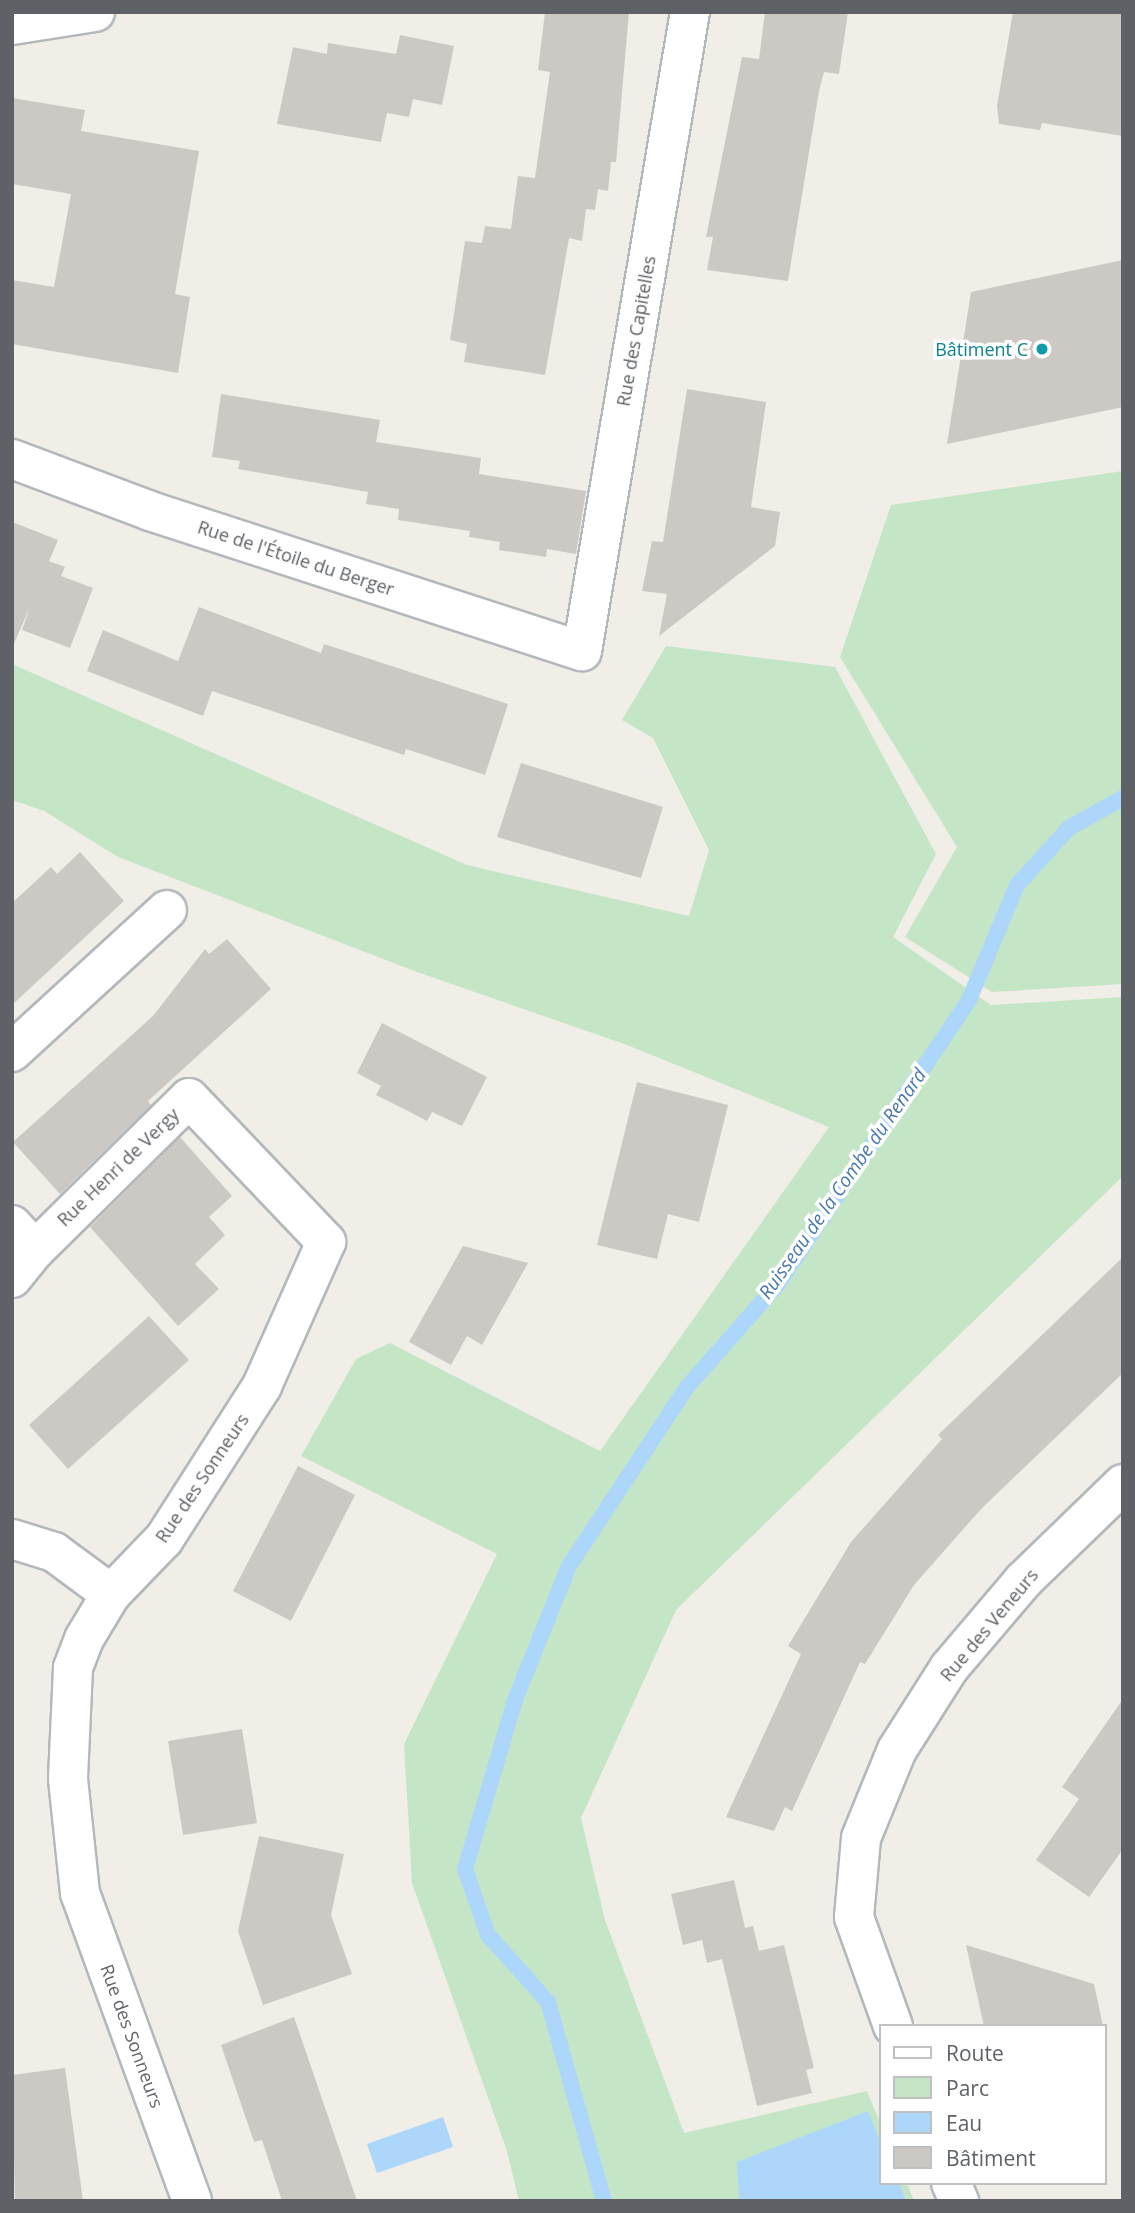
<!DOCTYPE html>
<html>
<head>
<meta charset="utf-8">
<style>
	body { margin:0 }
	#map { position:relative; width:1135px; height:2213px; overflow:hidden; background:#f0eee7; font-family:"Open Sans",sans-serif }
	div>[style] { position:absolute }
	.green>* { inset:0; background:#c5e6c6 }
	.water>* { inset:0; background:#acd7fb }
	.stream>* { height:16px; margin:-8px; padding:0 8px; transform-origin:8px; border-radius:8px; background:#acd7fb }
	.building>* { inset:0; background:#ccc9c4 }
	.roads { filter:drop-shadow(2px 0 #b4b7bb) drop-shadow(-2px 0 #b4b7bb) drop-shadow(0 2px #b4b7bb) drop-shadow(0 -2px #b4b7bb) }
	.minor>* { height:38px; margin:-19px; padding:0 19px; transform-origin:19px; border-radius:19px; background:#fff }
	.dots>* { width:19px; height:19px; translate:-50% -50%; box-sizing:border-box; border:4px solid #fff; border-radius:50% }
	span { translate:-50% -50%; white-space:nowrap; text-align:center; line-height:1.15; -webkit-text-stroke:7px #fff; paint-order:stroke }
	.street-label { font-size:18px; color:#5e6266 }
	.culture-label { font-size:18px; color:#0d838f }
	.right { translate:-100% -50%; text-align:right }
	.water-label { font-size:19px; color:#4878ae; font-style:italic }
	.frame { position:absolute; inset:0; border:14px solid #5e6266; pointer-events:none }
	.legend { position:absolute; left:879px; top:2024px; width:228px; height:161px; box-sizing:border-box; background:#fff; border:2px solid #bfc0c2; margin:0; padding:9px 12px; list-style:none; font-size:21px; color:#5e6266 }
	.legend li { display:flex; align-items:center; gap:14px; height:35px }
	.legend b { width:35px; border:2px solid #bfc0c2 }
</style>
</head>
<body>
<div id="map">
	<div class="green">
		<div style="clip-path:polygon(1123px 471px,1123px 984px,992px 992px,905px 937px,957px 847px,840px 657px,891px 505px)"></div>
		<div style="clip-path:polygon(666px 646px,835px 667px,936px 854px,893px 937px,991px 1005px,1123px 997px,1123px 1176px,676px 1610px,581px 1818px,605px 1920px,684px 2133px,867px 2091px,881px 2125px,881px 2183px,907px 2183px,914px 2201px,519px 2201px,507px 2151px,412px 1883px,404px 1744px,497px 1554px,301px 1456px,356px 1359px,390px 1343px,600px 1451px,829px 1127px,627px 1045px,417px 972px,118px 857px,44px 811px,12px 800px,12px 664px,467px 865px,689px 916px,709px 850px,653px 738px,622px 720px)"></div>
	</div>
	<div class="water">
		<div style="clip-path:polygon(868px 2111px,881px 2143px,881px 2183px,899px 2183px,906px 2201px,739px 2201px,737px 2162px)"></div>
		<div style="clip-path:polygon(443px 2117px,453px 2147px,377px 2173px,367px 2144px)"></div>
	</div>
	<div class="stream">
		<div style="left:604px;top:2201px;width:207px;rotate:-105.7deg"></div>
		<div style="left:548px;top:2002px;width:90px;rotate:-131.8deg"></div>
		<div style="left:488px;top:1935px;width:70px;rotate:-109.2deg"></div>
		<div style="left:465px;top:1869px;width:176px;rotate:-73.5deg"></div>
		<div style="left:515px;top:1700px;width:144px;rotate:-68.1deg"></div>
		<div style="left:569px;top:1566px;width:214px;rotate:-56.6deg"></div>
		<div style="left:687px;top:1387px;width:136px;rotate:-48.6deg"></div>
		<div style="left:777px;top:1285px;width:344px;rotate:-56deg"></div>
		<div style="left:969px;top:1000px;width:125px;rotate:-67.3deg"></div>
		<div style="left:1017px;top:885px;width:77px;rotate:-47.6deg"></div>
		<div style="left:1069px;top:828px;width:62px;rotate:-29.1deg"></div>
	</div>
	<div class="building">
		<div style="clip-path:polygon(545px 12px,629px 12px,616px 162px,611px 162px,608px 191px,598px 189px,595px 210px,586px 209px,582px 241px,569px 238px,545px 375px,464px 362px,467px 344px,450px 340px,465px 241px,482px 243px,485px 226px,511px 229px,518px 176px,535px 178px,550px 72px,538px 70px)"></div>
		<div style="clip-path:polygon(765px 12px,848px 12px,839px 74px,824px 72px,819px 91px,788px 281px,707px 270px,713px 237px,706px 237px,742px 57px,759px 59px)"></div>
		<div style="clip-path:polygon(1013px 12px,1123px 12px,1123px 136px,1042px 123px,1040px 130px,999px 124px,997px 106px)"></div>
		<div style="clip-path:polygon(400px 35px,454px 46px,442px 105px,413px 99px,409px 117px,387px 113px,381px 142px,277px 124px,293px 47px,327px 54px,328px 43px,396px 54px)"></div>
		<div style="clip-path:polygon(12px 98px,85px 110px,81px 131px,199px 151px,175px 294px,190px 297px,178px 373px,12px 344px,12px 280px,54px 287px,71px 194px,12px 184px)"></div>
		<div style="clip-path:polygon(1123px 260px,1123px 407px,947px 444px,971px 292px)"></div>
		<div style="clip-path:polygon(687px 389px,766px 402px,751px 507px,780px 512px,775px 546px,659px 636px,667px 594px,642px 591px,652px 541px,663px 542px)"></div>
		<div style="clip-path:polygon(221px 394px,380px 420px,376px 442px,481px 458px,479px 474px,586px 491px,576px 554px,547px 549px,546px 557px,499px 550px,500px 542px,469px 537px,470px 531px,398px 520px,399px 509px,366px 504px,368px 492px,238px 469px,240px 461px,212px 457px)"></div>
		<div style="clip-path:polygon(12px 522px,58px 540px,49px 561px,65px 567px,61px 576px,93px 588px,70px 648px,22px 630px,30px 607px,12px 648px)"></div>
		<div style="clip-path:polygon(199px 607px,321px 653px,324px 644px,508px 704px,485px 775px,406px 749px,404px 755px,212px 691px,203px 716px,87px 671px,103px 630px,178px 661px)"></div>
		<div style="clip-path:polygon(521px 763px,663px 807px,641px 878px,497px 837px)"></div>
		<div style="clip-path:polygon(80px 852px,124px 901px,12px 1005px,12px 903px,51px 867px,57px 874px)"></div>
		<div style="clip-path:polygon(227px 939px,271px 989px,148px 1101px,151px 1105px,60px 1194px,13px 1142px,153px 1016px,205px 949px,209px 954px)"></div>
		<div style="clip-path:polygon(382px 1023px,487px 1077px,462px 1126px,432px 1112px,427px 1121px,406px 1110px,376px 1095px,381px 1086px,357px 1073px)"></div>
		<div style="clip-path:polygon(637px 1082px,728px 1105px,699px 1222px,668px 1214px,657px 1259px,597px 1245px)"></div>
		<div style="clip-path:polygon(180px 1137px,232px 1196px,209px 1217px,225px 1235px,195px 1264px,219px 1289px,178px 1326px,90px 1227px)"></div>
		<div style="clip-path:polygon(463px 1246px,528px 1263px,482px 1345px,467px 1336px,451px 1365px,409px 1342px)"></div>
		<div style="clip-path:polygon(1123px 1257px,1123px 1373px,982px 1508px,914px 1585px,865px 1664px,860px 1662px,792px 1811px,785px 1807px,774px 1831px,726px 1817px,801px 1654px,788px 1646px,851px 1542px,942px 1439px,938px 1435px)"></div>
		<div style="clip-path:polygon(149px 1316px,189px 1360px,68px 1469px,29px 1425px)"></div>
		<div style="clip-path:polygon(298px 1466px,355px 1495px,291px 1621px,233px 1591px)"></div>
		<div style="clip-path:polygon(1123px 1699px,1123px 1849px,1089px 1897px,1036px 1860px,1079px 1799px,1062px 1787px)"></div>
		<div style="clip-path:polygon(242px 1729px,257px 1823px,183px 1835px,168px 1741px)"></div>
		<div style="clip-path:polygon(259px 1836px,344px 1854px,331px 1915px,352px 1974px,263px 2005px,238px 1931px)"></div>
		<div style="clip-path:polygon(734px 1880px,745px 1928px,753px 1926px,759px 1951px,784px 1945px,814px 2068px,806px 2070px,812px 2093px,757px 2106px,722px 1959px,707px 1963px,702px 1940px,683px 1945px,671px 1894px)"></div>
		<div style="clip-path:polygon(966px 1945px,1094px 1984px,1103px 2026px,984px 2026px)"></div>
		<div style="clip-path:polygon(294px 2017px,307px 2055px,357px 2201px,282px 2201px,262px 2140px,254px 2142px,221px 2045px)"></div>
		<div style="clip-path:polygon(65px 2068px,83px 2201px,15px 2201px,12px 2075px)"></div>
	</div>
	<div class="roads">
		<div class="minor">
			<div style="left:12px;top:25px;width:84px;rotate:-8.9deg"></div>
			<div style="left:12px;top:459px;width:147px;rotate:20.6deg"></div>
			<div style="left:150px;top:511px;width:454px;rotate:18deg"></div>
			<div style="left:582px;top:651px;width:648px;rotate:-80.41deg"></div>
			<div style="left:12px;top:1052px;width:210px;rotate:-42.5deg"></div>
			<div style="left:12px;top:1225px;width:34px;rotate:47deg"></div>
			<div style="left:35px;top:1250px;width:216px;rotate:-44.6deg"></div>
			<div style="left:189px;top:1098px;width:199px;rotate:46.4deg"></div>
			<div style="left:326px;top:1242px;width:158px;rotate:114deg"></div>
			<div style="left:262px;top:1386px;width:182px;rotate:122.6deg"></div>
			<div style="left:164px;top:1539px;width:76px;rotate:133.9deg"></div>
			<div style="left:111px;top:1594px;width:52px;rotate:121deg"></div>
			<div style="left:84px;top:1639px;width:31px;rotate:111deg"></div>
			<div style="left:73px;top:1668px;width:111px;rotate:92.6deg"></div>
			<div style="left:68px;top:1779px;width:115px;rotate:84deg"></div>
			<div style="left:80px;top:1893px;width:328px;rotate:70deg"></div>
			<div style="left:12px;top:1278px;width:36px;rotate:-51deg"></div>
			<div style="left:12px;top:1539px;width:44px;rotate:17.2deg"></div>
			<div style="left:54px;top:1552px;width:71px;rotate:36.4deg"></div>
			<div style="left:893px;top:2026px;width:116px;rotate:-109.7deg"></div>
			<div style="left:854px;top:1917px;width:79px;rotate:-84.9deg"></div>
			<div style="left:861px;top:1838px;width:95px;rotate:-67.8deg"></div>
			<div style="left:897px;top:1750px;width:97px;rotate:-57.6deg"></div>
			<div style="left:949px;top:1668px;width:116px;rotate:-49.6deg"></div>
			<div style="left:1024px;top:1580px;width:138px;rotate:-44.1deg"></div>
			<div style="left:951px;top:2183px;width:20px;rotate:66deg"></div>
		</div>
	</div>
	<div class="dots">
		<div style="left:1042px;top:349px;background:#0f9aa8"></div>
	</div>
	<div class="street-label">
		<span style="left:636px;top:331px;rotate:-80deg">Rue des Capitelles</span>
		<span style="left:296px;top:558px;rotate:18deg">Rue de l'Étoile du Berger</span>
		<span style="left:118px;top:1167px;rotate:-44deg">Rue Henri de Vergy</span>
		<span style="left:202px;top:1478px;rotate:-56deg">Rue des Sonneurs</span>
		<span style="left:989px;top:1625px;rotate:-50deg">Rue des Veneurs</span>
		<span style="left:132px;top:2036px;rotate:70deg">Rue des Sonneurs</span>
	</div>
	<div class="culture-label">
		<span class="right" style="left:1028px;top:349px">Bâtiment C</span>
	</div>
	<div class="water-label">
		<span style="left:843px;top:1184px;rotate:-55deg">Ruisseau de la Combe du Renard</span>
	</div>
	<div class="frame"></div>
	<ul class="legend">
	<li><b style="height:9px;background:#fff"></b>Route</li>
	<li><b style="height:19px;background:#c5e6c6"></b>Parc</li>
	<li><b style="height:19px;background:#acd7fb"></b>Eau</li>
	<li><b style="height:19px;background:#ccc9c4"></b>Bâtiment</li>
	</ul>
</div>
</body>
</html>
